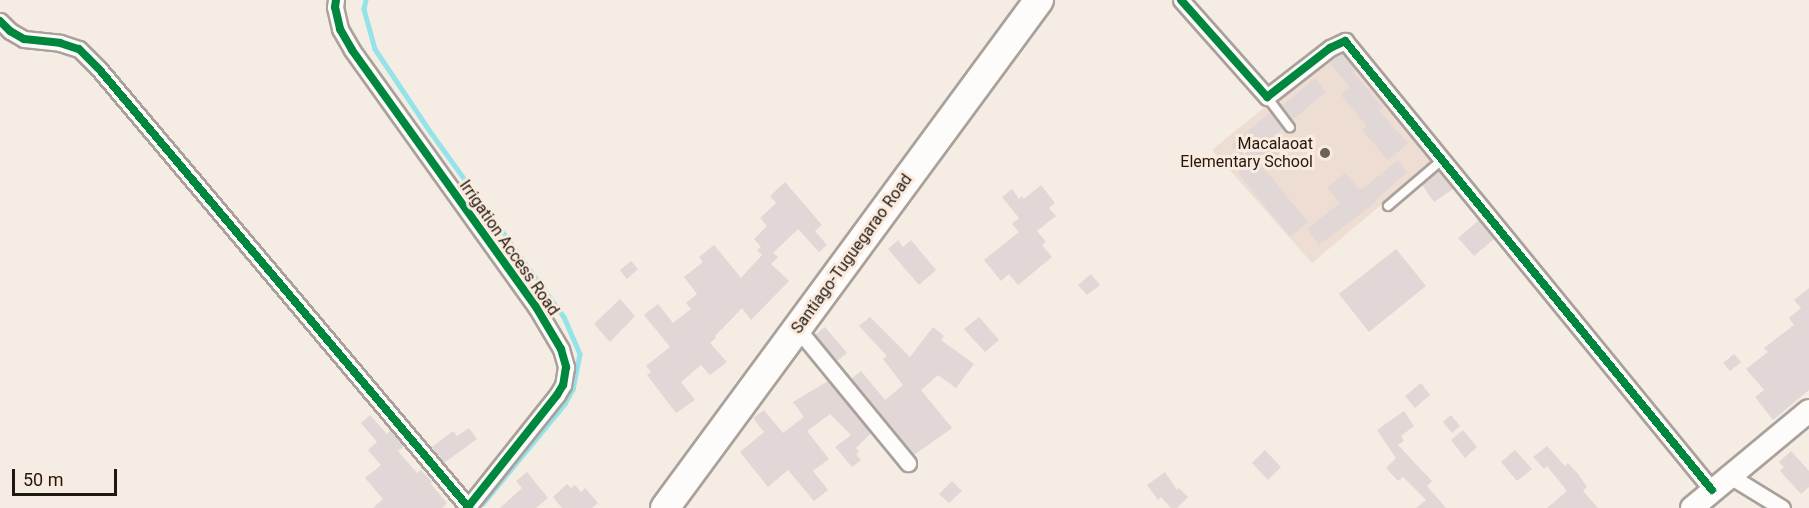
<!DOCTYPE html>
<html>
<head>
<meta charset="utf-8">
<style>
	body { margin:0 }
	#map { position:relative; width:1809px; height:508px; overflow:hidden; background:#f5ece4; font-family:Roboto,sans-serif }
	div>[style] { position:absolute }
	.education>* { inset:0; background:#edddd2 }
	.stream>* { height:4.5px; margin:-2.25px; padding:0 2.25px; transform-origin:2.25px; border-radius:2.25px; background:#94e3e9 }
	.building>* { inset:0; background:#e0d7d6 }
	.roads { filter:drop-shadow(2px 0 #a9a19a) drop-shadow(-2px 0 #a9a19a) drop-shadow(0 2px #a9a19a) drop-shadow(0 -2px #a9a19a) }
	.lane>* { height:8px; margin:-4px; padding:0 4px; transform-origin:4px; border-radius:4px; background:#fefcfb }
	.street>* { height:15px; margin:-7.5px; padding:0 7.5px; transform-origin:7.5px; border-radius:7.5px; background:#fefcfb }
	.secondary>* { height:22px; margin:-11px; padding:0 11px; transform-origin:11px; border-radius:11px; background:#fefcfb }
	.highway>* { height:28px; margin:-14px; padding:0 14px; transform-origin:14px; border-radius:14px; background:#fefcfb }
	.cycleway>* { height:8px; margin:-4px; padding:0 4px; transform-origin:4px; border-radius:4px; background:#00873e }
	.dots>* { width:16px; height:16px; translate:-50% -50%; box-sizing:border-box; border:3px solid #fbebde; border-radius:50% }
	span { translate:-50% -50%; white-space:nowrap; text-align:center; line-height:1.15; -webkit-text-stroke:6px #fbebde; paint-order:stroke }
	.poi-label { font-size:16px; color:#211810 }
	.right { translate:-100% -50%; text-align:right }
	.street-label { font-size:16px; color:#211810 }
	.scale { position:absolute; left:12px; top:469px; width:105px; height:27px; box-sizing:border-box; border:3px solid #211810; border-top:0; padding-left:8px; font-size:18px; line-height:21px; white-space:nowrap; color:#211810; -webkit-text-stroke:4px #fbebde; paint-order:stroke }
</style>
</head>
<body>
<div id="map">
	<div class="education">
		<div style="clip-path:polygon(1344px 43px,1438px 157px,1312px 263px,1212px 150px)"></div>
	</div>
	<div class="stream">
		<div style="left:366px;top:0;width:9px;rotate:103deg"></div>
		<div style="left:364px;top:9px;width:41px;rotate:74.6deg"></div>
		<div style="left:375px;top:49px;width:102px;rotate:56.2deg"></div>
		<div style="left:432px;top:134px;width:226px;rotate:54.2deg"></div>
		<div style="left:564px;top:317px;width:40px;rotate:66.6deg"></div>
		<div style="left:580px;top:354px;width:36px;rotate:101deg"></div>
		<div style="left:573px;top:389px;width:17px;rotate:118deg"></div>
		<div style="left:565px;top:404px;width:129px;rotate:129.4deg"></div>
	</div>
	<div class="building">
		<div style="clip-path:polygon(1342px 53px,1356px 70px,1353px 72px,1383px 108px,1379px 111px,1408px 143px,1388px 160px,1362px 130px,1367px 126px,1341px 95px,1350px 87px,1330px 63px)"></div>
		<div style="clip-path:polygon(1315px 78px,1326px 92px,1292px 120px,1282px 106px)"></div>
		<div style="clip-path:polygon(1268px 114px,1272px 114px,1283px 128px,1271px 140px,1280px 157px,1262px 166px,1308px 222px,1290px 237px,1238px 173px,1248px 165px,1231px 145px)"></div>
		<div style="clip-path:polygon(1398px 160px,1407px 172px,1375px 201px,1376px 202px,1319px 245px,1307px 229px,1340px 203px,1327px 188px,1345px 173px,1359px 189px,1364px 188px)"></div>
		<div style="clip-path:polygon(1438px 171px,1453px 189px,1434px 202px,1422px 185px)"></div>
		<div style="clip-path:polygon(785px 182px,822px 225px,815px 231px,827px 245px,819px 252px,798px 229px,773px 253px,778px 257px,771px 264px,789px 281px,751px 320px,742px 308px,715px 336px,716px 338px,710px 343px,727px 362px,710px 375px,701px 365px,681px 382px,695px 400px,676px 413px,647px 375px,651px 372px,646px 366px,670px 347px,644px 315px,658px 304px,673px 323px,691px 309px,686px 303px,697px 294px,684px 277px,703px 262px,699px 257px,714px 245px,741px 278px,762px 255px,757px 250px,761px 247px,754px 239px,767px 226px,760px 218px,776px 203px,770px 196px)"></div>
		<div style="clip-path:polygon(1041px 185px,1055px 203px,1049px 208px,1056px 216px,1037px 231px,1046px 242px,1042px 245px,1052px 257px,1018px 285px,1009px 274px,1001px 281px,984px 260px,1019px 232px,1012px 224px,1019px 218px,1002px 197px,1012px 189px,1019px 199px,1022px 196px,1024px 199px)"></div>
		<div style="clip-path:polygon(1479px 220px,1494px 239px,1474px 256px,1458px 238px)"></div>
		<div style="clip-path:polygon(898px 240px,903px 247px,911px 240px,936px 270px,919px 285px,888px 249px)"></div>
		<div style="clip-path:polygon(1396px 249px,1426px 286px,1369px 332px,1339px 294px)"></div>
		<div style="clip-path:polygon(631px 261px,638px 269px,627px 279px,620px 270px)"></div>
		<div style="clip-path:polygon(1091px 274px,1100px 285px,1087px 295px,1078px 285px)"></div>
		<div style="clip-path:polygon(1809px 288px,1809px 390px,1773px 420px,1755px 397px,1764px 390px,1746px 369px,1768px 352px,1764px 348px,1794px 325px,1789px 318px,1801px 308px,1794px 300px)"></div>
		<div style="clip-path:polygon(620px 299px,635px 316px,610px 342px,594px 324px)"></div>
		<div style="clip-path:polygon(870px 317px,910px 357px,933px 327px,944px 336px,941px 340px,974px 364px,956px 388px,938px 375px,921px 390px,952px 428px,914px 455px,851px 379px,861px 371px,885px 400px,903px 385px,883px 359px,887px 356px,859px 326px)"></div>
		<div style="clip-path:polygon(979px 317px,999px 340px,985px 352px,964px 329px)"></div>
		<div style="clip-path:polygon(825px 327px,847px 353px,837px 361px,815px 335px)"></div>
		<div style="clip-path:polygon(1734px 354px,1741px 362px,1730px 371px,1723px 363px)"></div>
		<div style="clip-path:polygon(828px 381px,871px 433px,856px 448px,859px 452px,856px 454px,861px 460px,852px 467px,835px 447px,851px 435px,830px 414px,807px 431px,829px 459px,813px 471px,828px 490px,814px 501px,788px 470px,768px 487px,740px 452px,764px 432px,753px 418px,764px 410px,783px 433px,804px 417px,793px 402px)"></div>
		<div style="clip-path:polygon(1421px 383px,1430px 395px,1415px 408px,1405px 396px)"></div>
		<div style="clip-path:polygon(1404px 411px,1414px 426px,1401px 436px,1404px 441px,1398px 445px,1432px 481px,1427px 486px,1446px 508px,1416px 508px,1426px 500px,1403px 477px,1398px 481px,1386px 468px,1396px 458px,1377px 430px)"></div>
		<div style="clip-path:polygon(370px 415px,387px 434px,391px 430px,404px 446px,398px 451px,417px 473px,421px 470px,432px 482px,430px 483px,447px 503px,442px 508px,373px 508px,383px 499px,365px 478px,381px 465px,368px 450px,377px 442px,361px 423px)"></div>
		<div style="clip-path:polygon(1451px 415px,1460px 426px,1452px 433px,1443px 422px)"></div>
		<div style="clip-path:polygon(469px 428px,477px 439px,444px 463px,432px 447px,453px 431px,457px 436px)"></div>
		<div style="clip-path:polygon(1463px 430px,1477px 447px,1465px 458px,1451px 440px)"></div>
		<div style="clip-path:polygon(1547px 446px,1565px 466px,1568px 463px,1578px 474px,1587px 487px,1583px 491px,1598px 508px,1547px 508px,1567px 491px,1547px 466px,1544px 469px,1533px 457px)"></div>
		<div style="clip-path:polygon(1265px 450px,1281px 467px,1268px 480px,1252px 463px)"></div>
		<div style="clip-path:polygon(1515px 450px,1532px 469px,1517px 481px,1501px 462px)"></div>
		<div style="clip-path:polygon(1791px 451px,1809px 471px,1809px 487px,1801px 494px,1780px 471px,1784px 467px,1779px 462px)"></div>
		<div style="clip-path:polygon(527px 472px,548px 498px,536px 508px,500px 508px,522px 488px,516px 481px)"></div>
		<div style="clip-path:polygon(1165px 472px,1177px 490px,1179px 488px,1188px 497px,1177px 508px,1171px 508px,1161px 497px,1158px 500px,1147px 485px)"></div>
		<div style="clip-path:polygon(952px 481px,962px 491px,949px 503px,939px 494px)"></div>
		<div style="clip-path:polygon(567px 484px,571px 488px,575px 485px,581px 492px,585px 488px,598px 503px,592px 508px,562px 508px,553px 497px)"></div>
	</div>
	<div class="roads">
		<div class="lane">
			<div style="left:1267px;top:97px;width:38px;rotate:53deg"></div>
			<div style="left:1388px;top:206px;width:72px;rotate:-40.5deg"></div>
		</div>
		<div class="street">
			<div style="left:336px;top:0;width:7px;rotate:98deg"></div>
			<div style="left:335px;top:7px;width:23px;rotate:77deg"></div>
			<div style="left:340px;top:29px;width:24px;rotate:60deg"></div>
			<div style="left:352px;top:50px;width:316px;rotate:54.4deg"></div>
			<div style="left:536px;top:307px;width:49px;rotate:59.2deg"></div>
			<div style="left:561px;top:349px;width:19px;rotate:74deg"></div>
			<div style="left:566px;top:367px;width:18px;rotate:99deg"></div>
			<div style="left:563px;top:385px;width:12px;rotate:121deg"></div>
			<div style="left:557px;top:395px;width:144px;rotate:128.5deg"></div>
			<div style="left:1181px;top:0;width:130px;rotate:48.4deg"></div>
			<div style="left:1267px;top:97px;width:80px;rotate:-37.9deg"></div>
			<div style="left:1330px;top:48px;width:17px;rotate:-25deg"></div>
			<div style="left:1345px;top:41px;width:580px;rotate:50.74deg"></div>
			<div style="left:0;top:21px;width:14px;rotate:45deg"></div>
			<div style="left:10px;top:31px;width:16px;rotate:30deg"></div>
			<div style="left:24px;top:39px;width:36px;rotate:6deg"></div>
			<div style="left:60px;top:43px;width:20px;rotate:18deg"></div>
			<div style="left:79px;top:49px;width:28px;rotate:45deg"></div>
			<div style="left:99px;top:69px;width:574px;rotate:49.87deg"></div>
			<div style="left:797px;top:328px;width:175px;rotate:50.6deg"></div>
			<div style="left:1730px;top:476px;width:61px;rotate:31.6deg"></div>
		</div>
		<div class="secondary">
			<div style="left:1692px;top:508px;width:152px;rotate:-39.7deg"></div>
		</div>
		<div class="highway">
			<div style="left:665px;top:508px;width:631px;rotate:-53.64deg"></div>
		</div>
	</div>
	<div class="cycleway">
		<div style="left:336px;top:0;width:7px;rotate:98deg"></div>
		<div style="left:335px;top:7px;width:23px;rotate:77deg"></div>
		<div style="left:340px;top:29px;width:24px;rotate:60deg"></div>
		<div style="left:352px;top:50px;width:316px;rotate:54.4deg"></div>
		<div style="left:536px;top:307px;width:49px;rotate:59.2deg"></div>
		<div style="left:561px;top:349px;width:19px;rotate:74deg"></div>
		<div style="left:566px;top:367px;width:18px;rotate:99deg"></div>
		<div style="left:563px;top:385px;width:12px;rotate:121deg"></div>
		<div style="left:557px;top:395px;width:144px;rotate:128.5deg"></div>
		<div style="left:1181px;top:0;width:130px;rotate:48.4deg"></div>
		<div style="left:1267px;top:97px;width:80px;rotate:-37.9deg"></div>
		<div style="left:1330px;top:48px;width:17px;rotate:-25deg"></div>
		<div style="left:1345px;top:41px;width:580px;rotate:50.74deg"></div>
		<div style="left:0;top:21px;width:14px;rotate:45deg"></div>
		<div style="left:10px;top:31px;width:16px;rotate:30deg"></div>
		<div style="left:24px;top:39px;width:36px;rotate:6deg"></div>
		<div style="left:60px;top:43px;width:20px;rotate:18deg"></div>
		<div style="left:79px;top:49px;width:28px;rotate:45deg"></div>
		<div style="left:99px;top:69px;width:574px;rotate:49.87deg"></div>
	</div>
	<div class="dots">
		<div style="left:1325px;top:153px;background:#6b625a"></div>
	</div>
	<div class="poi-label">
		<span class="right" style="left:1313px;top:153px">Macalaoat<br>Elementary School</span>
	</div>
	<div class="street-label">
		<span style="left:509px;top:248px;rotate:55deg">Irrigation Access Road</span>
		<span style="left:852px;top:254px;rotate:-54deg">Santiago-Tuguegarao Road</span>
	</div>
	<div class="scale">50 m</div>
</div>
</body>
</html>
